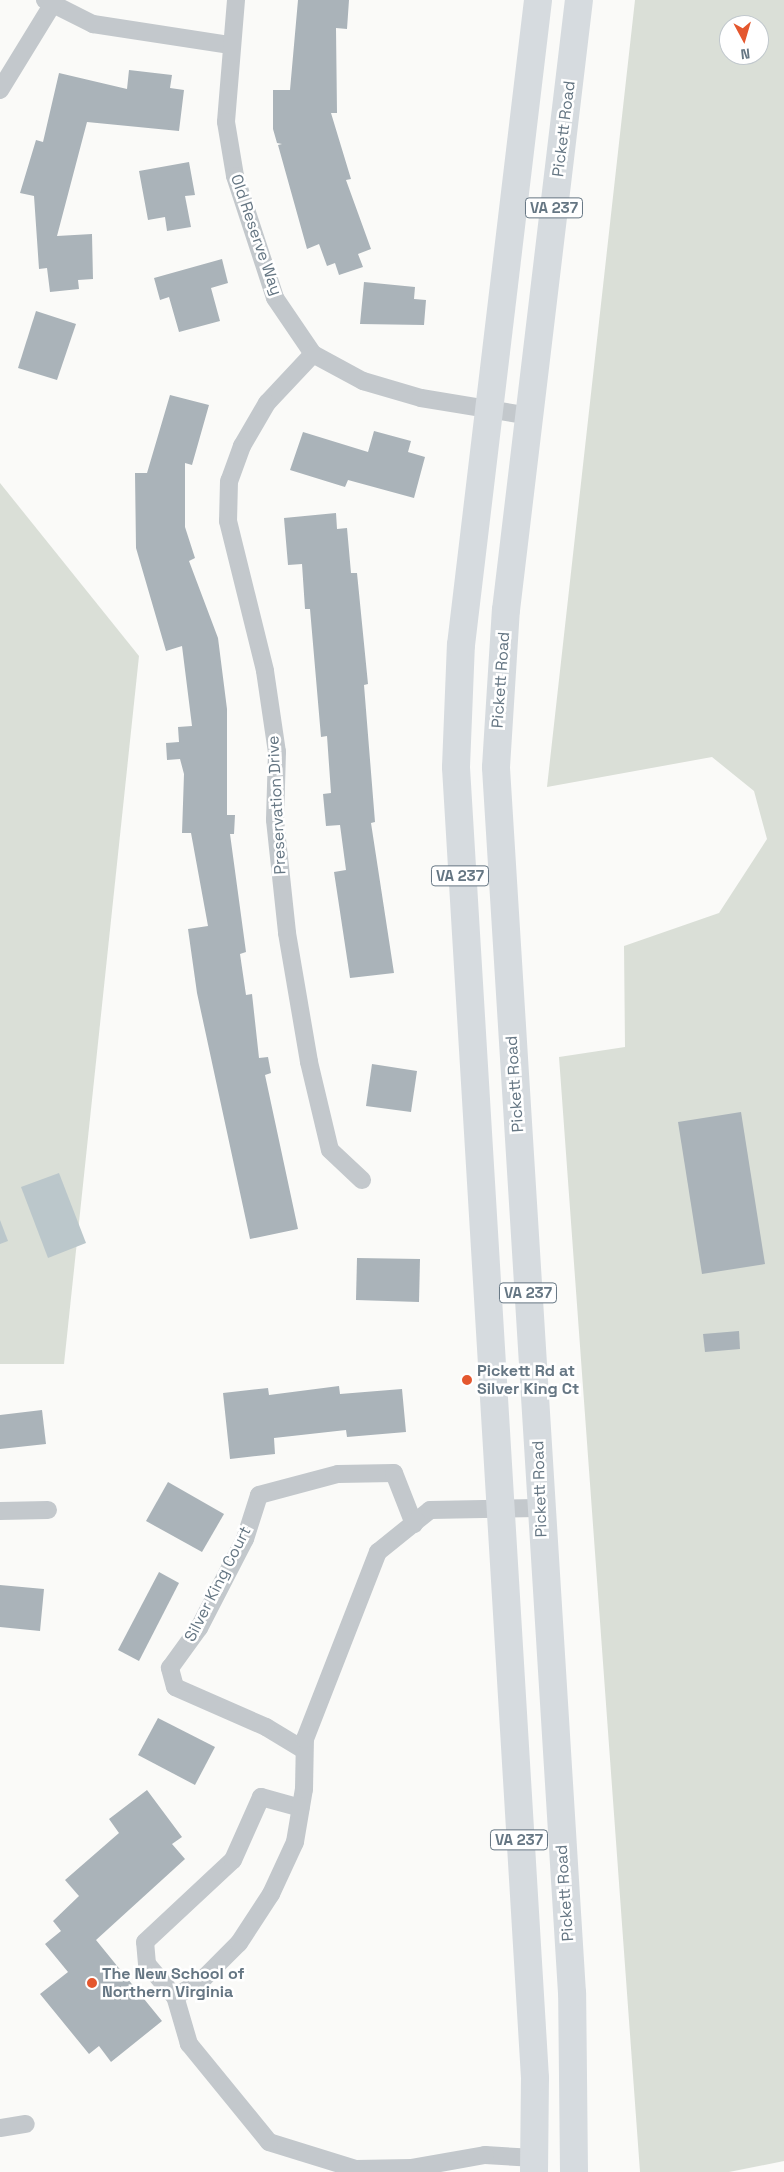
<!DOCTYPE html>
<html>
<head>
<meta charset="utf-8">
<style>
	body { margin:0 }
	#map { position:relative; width:784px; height:2172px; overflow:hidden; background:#fafaf8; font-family:"Space Grotesk",sans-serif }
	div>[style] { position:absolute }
	.green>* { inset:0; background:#dadfd7 }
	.water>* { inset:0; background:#bbc7cb }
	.building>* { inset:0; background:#aab3b9 }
	.minor>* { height:18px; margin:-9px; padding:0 9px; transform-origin:9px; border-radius:9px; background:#c3c8cc }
	.primary>* { height:28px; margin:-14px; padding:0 14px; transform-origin:14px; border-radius:14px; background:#d6dbdf }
	.dots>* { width:14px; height:14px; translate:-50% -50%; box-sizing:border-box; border:2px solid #fff; border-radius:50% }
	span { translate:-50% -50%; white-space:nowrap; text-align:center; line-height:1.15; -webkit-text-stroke:5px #fff; paint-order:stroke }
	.shield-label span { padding:1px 4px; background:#fff; border:1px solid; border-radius:4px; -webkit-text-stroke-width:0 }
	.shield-label { font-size:15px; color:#657683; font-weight:700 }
	.street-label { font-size:16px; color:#657683 }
	.poi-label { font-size:16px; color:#657683; font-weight:700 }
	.left { translate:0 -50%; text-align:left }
	.north { position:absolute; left:719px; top:15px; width:50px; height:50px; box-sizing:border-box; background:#fff; border:1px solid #c1c8cd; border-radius:50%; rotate:174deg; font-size:14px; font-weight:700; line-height:20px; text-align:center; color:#657683 }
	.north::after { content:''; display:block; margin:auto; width:18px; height:22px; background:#e4572e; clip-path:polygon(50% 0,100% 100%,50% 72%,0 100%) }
</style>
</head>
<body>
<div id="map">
	<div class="green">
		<div style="clip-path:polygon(evenodd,635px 0,784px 0,784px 2161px,729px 2172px,640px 2172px,559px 1057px,625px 1047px,624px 946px,719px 913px,767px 839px,754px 791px,712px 757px,547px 787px,635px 0,729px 25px,759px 25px,759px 55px,729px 55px,729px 25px)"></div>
		<div style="clip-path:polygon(0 483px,139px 656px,64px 1364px,0 1364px)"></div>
	</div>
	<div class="water">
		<div style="clip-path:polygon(59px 1173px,86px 1243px,48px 1258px,21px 1187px)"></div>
		<div style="clip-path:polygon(0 1220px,8px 1241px,0 1244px)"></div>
	</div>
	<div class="building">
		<div style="clip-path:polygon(298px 0,349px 0,347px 29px,336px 28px,337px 113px,331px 113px,351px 179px,346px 180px,371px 249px,358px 254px,363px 267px,339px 275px,335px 263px,327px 266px,319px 244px,307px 249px,278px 145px,282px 144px,277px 143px,273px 129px,273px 90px,290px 90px)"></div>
		<div style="clip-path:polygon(129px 70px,172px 75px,170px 88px,184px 90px,179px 131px,87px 122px,57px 236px,92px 234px,93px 279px,78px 280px,79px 289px,50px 292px,47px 268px,39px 269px,34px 196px,20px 193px,36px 140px,43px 142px,59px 73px,127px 89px)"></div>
		<div style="clip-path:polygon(189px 162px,195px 195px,185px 196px,191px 227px,167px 231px,165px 217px,148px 220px,139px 171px)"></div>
		<div style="clip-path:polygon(222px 259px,228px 283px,211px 288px,220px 321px,179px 332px,169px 297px,160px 300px,154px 278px)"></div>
		<div style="clip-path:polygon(364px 282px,415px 287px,414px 299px,426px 300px,424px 325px,360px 324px)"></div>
		<div style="clip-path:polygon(36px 311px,76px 324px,57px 380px,18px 368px)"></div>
		<div style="clip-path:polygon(170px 395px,209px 405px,192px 465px,185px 463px,185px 527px,195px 558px,189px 561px,218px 638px,227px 709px,227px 815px,235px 815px,234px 834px,230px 834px,246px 952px,240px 954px,246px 995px,252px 994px,259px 1058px,268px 1057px,271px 1073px,265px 1075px,298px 1229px,250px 1239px,197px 993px,188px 929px,208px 926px,191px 833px,182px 833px,184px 774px,180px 759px,167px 760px,166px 743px,179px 742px,178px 727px,192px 726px,182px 646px,166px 651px,136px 548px,135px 473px,147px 473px)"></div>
		<div style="clip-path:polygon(374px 431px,411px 441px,408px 452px,425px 457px,414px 498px,348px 480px,345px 487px,290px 470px,303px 432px,368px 452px)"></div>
		<div style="clip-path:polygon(336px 513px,337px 529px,347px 528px,351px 573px,357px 573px,368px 684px,364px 685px,375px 822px,371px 823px,394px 973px,350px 978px,334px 872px,346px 870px,340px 825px,326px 826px,323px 794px,331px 793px,327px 736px,321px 737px,310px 609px,305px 609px,302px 564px,288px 565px,284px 518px)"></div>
		<div style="clip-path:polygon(372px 1064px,417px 1071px,411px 1112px,366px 1106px)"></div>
		<div style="clip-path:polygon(741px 1112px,765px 1264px,702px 1274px,678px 1122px)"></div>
		<div style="clip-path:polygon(357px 1258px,420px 1259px,419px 1302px,356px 1300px)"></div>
		<div style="clip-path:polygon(739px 1331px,740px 1349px,705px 1352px,703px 1334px)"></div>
		<div style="clip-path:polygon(339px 1386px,340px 1394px,402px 1389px,406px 1432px,347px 1437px,346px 1430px,274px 1438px,275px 1454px,230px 1459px,223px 1393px,268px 1388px,269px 1395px)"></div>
		<div style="clip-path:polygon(42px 1410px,46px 1444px,0 1449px,0 1415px)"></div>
		<div style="clip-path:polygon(168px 1482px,224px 1514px,202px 1552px,146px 1521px)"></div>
		<div style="clip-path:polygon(159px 1572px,179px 1583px,139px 1661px,118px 1650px)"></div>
		<div style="clip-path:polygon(0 1585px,44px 1589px,40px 1631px,0 1627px)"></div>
		<div style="clip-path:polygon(158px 1718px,215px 1747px,195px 1785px,138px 1755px)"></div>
		<div style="clip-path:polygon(147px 1790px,182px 1837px,172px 1844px,185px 1859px,96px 1940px,162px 2021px,111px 2062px,99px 2046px,89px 2054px,40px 1994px,68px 1972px,45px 1944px,61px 1931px,53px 1921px,79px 1896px,65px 1880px,119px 1833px,109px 1819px)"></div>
	</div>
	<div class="minor">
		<div style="left:45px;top:0;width:54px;rotate:26.6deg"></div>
		<div style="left:93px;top:24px;width:139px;rotate:8.7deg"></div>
		<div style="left:236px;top:0;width:122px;rotate:94.7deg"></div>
		<div style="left:226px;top:122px;width:55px;rotate:80.5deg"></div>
		<div style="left:235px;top:176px;width:128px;rotate:71.8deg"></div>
		<div style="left:275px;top:298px;width:68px;rotate:55.8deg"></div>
		<div style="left:313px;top:354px;width:57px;rotate:28.4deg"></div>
		<div style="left:363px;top:381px;width:60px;rotate:16.3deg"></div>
		<div style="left:421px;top:398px;width:110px;rotate:9.4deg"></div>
		<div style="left:0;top:90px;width:100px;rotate:-58.5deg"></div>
		<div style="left:313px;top:354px;width:67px;rotate:133.2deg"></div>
		<div style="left:267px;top:403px;width:50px;rotate:120.2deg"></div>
		<div style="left:242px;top:446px;width:37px;rotate:110deg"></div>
		<div style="left:229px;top:481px;width:40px;rotate:91.4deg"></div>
		<div style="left:228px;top:521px;width:154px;rotate:76.1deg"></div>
		<div style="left:265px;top:671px;width:82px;rotate:81.6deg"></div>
		<div style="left:277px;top:752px;width:68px;rotate:91.7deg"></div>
		<div style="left:275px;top:820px;width:114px;rotate:83.9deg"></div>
		<div style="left:287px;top:933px;width:131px;rotate:80.3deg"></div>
		<div style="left:309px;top:1062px;width:90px;rotate:76.6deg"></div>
		<div style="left:330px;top:1150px;width:44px;rotate:43.2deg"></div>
		<div style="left:0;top:1511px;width:48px;rotate:-1.2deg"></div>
		<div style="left:304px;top:1750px;width:44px;rotate:-148.8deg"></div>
		<div style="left:266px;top:1727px;width:99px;rotate:-156.3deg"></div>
		<div style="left:175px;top:1687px;width:20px;rotate:-105deg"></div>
		<div style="left:170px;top:1668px;width:49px;rotate:-54.1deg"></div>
		<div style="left:199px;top:1628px;width:100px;rotate:-62.7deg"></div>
		<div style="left:245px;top:1539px;width:46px;rotate:-72.3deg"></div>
		<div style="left:259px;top:1495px;width:82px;rotate:-14.9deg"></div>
		<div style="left:338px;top:1474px;width:56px;rotate:-1deg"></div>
		<div style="left:394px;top:1473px;width:55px;rotate:68.6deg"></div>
		<div style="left:175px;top:1997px;width:43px;rotate:-130.3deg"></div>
		<div style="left:147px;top:1964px;width:22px;rotate:-95deg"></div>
		<div style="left:145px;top:1942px;width:120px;rotate:-43deg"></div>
		<div style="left:233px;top:1860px;width:69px;rotate:-66deg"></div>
		<div style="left:261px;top:1797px;width:41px;rotate:15.4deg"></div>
		<div style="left:0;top:2128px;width:26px;rotate:-9deg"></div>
		<div style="left:535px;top:2158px;width:50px;rotate:-176.6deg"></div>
		<div style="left:485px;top:2155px;width:74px;rotate:169.9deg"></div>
		<div style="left:412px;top:2168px;width:56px;rotate:179deg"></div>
		<div style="left:356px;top:2169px;width:91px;rotate:-162.8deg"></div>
		<div style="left:269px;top:2142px;width:127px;rotate:-129.2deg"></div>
		<div style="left:189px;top:2044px;width:50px;rotate:-106.3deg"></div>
		<div style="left:175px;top:1996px;width:26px;rotate:-28deg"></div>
		<div style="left:198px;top:1984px;width:58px;rotate:-45deg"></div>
		<div style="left:239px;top:1943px;width:59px;rotate:-56.9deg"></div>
		<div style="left:271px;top:1894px;width:57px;rotate:-65.2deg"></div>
		<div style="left:295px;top:1842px;width:54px;rotate:-80.4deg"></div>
		<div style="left:304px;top:1789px;width:50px;rotate:-88.9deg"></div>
		<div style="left:305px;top:1739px;width:201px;rotate:-68.7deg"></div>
		<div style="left:378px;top:1552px;width:67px;rotate:-38.9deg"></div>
		<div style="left:430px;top:1510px;width:109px;rotate:-1.1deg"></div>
	</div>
	<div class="primary">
		<div style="left:534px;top:2172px;width:94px;rotate:-89.4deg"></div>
		<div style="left:535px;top:2078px;width:1313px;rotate:-93.45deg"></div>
		<div style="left:456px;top:767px;width:122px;rotate:-87.7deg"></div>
		<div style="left:461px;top:645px;width:650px;rotate:-83.19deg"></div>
		<div style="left:574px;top:2172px;width:179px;rotate:-90.6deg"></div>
		<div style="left:572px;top:1993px;width:1228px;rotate:-93.55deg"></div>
		<div style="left:496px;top:767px;width:157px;rotate:-86.4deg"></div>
		<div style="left:506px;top:610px;width:614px;rotate:-83.18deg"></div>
	</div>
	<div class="dots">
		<div style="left:467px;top:1380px;background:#e4572e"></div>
		<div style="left:92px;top:1983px;background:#e4572e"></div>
	</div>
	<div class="shield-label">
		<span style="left:554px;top:208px">VA 237</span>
		<span style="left:460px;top:876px">VA 237</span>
		<span style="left:528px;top:1293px">VA 237</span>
		<span style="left:519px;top:1840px">VA 237</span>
	</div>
	<div class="street-label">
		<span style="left:564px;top:129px;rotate:-83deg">Pickett Road</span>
		<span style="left:256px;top:235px;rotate:71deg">Old Reserve Way</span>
		<span style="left:501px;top:680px;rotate:-86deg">Pickett Road</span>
		<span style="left:277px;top:805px;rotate:-93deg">Preservation Drive</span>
		<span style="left:515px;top:1084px;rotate:-94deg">Pickett Road</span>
		<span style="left:540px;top:1489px;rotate:-92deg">Pickett Road</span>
		<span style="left:218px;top:1584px;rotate:-63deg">Silver King Court</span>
		<span style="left:565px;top:1893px;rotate:-94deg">Pickett Road</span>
	</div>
	<div class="poi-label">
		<span class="left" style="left:477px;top:1380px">Pickett Rd at<br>Silver King Ct</span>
		<span class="left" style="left:102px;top:1983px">The New School of<br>Northern Virginia</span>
	</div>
	<div class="north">N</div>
</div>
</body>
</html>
